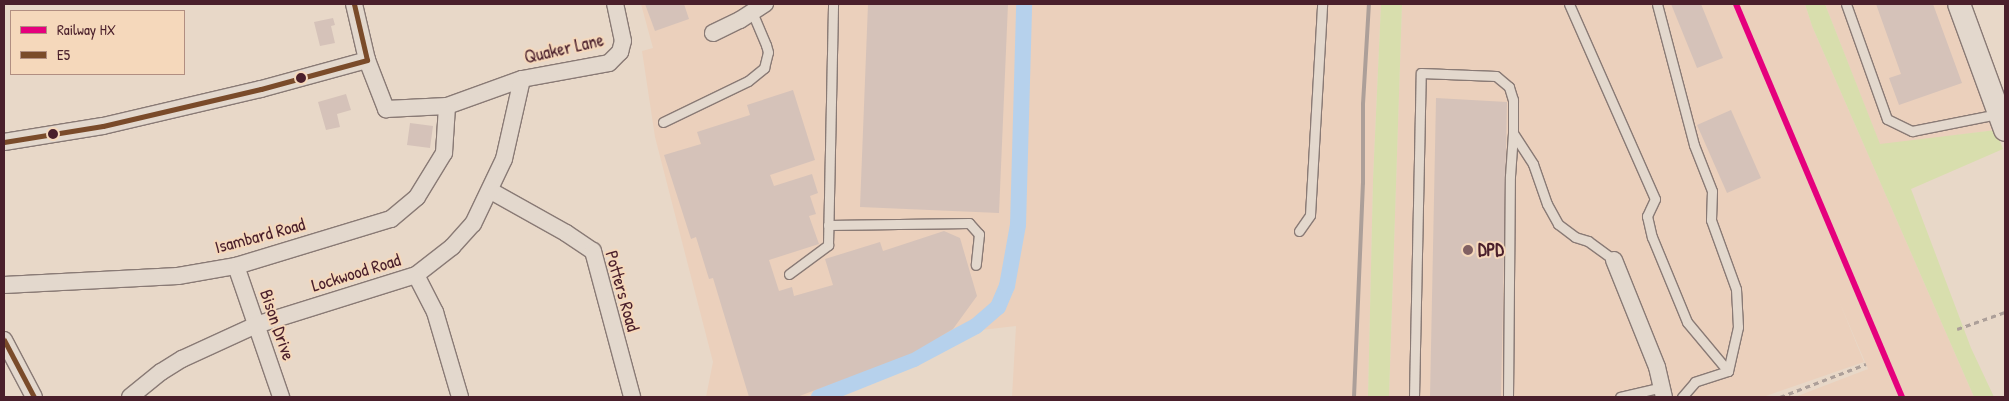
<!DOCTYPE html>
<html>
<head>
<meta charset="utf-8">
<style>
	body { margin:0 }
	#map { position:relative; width:2009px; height:401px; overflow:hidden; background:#e8d8c8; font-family:"Patrick Hand",sans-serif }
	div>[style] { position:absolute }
	.built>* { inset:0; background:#ebd0bc }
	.green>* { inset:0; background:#d8dead }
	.canal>* { height:16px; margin:-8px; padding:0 8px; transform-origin:8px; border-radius:8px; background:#b6d1ec }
	.building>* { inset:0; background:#d5c2b9 }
	.path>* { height:2.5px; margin-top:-1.25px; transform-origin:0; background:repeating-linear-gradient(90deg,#ac9f99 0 5px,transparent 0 9px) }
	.roads { filter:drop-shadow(1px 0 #897a75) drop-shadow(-1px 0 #897a75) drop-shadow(0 1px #897a75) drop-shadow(0 -1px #897a75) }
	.lane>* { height:9px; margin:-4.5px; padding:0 4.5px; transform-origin:4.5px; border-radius:4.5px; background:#e3d8cd }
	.street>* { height:16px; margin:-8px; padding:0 8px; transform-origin:8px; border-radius:8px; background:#e3d8cd }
	.secondary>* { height:22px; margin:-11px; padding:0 11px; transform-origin:11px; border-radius:11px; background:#e3d8cd }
	.rail>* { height:4px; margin:-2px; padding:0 2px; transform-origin:2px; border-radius:2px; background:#ac9f99 }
	.bus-1>* { height:5px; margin:-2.5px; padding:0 2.5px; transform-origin:2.5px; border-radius:2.5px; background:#7a4b2a }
	.rail-1>* { height:6px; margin:-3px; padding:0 3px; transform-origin:3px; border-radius:3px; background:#e5007d }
	.dots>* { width:14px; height:14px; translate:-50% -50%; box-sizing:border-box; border:2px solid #f5d8bb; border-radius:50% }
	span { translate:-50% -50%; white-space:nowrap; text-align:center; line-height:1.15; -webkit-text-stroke:4px #f5d8bb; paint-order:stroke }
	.street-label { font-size:18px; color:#4a1f2b }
	.poi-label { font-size:18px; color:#4a1f2b; font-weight:700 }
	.left { translate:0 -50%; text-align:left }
	.frame { position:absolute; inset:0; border:5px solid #4a1f2b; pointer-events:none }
	.legend { position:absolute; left:10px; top:10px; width:175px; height:65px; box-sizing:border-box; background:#f5d8bb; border:1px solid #b18e81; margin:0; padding:6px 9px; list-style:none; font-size:15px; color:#4a1f2b }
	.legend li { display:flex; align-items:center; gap:10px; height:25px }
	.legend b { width:25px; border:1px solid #b18e81 }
</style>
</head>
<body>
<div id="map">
	<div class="built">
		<div style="clip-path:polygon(641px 4px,1381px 4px,1373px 179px,1368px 397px,1012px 397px,1016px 326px,955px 333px,904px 361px,802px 397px,706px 397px,713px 362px,655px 137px,642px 51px,653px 48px)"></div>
		<div style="clip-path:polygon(1402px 4px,1805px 4px,1812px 26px,1974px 397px,1795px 397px,1868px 369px,1839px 301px,1864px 362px,1763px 397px,1389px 397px)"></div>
		<div style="clip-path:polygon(1825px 4px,1948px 4px,1996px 130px,1880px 145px)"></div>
	</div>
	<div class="green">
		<div style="clip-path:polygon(1381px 4px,1402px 4px,1389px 397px,1368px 397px,1373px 179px)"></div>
		<div style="clip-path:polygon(1805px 4px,1825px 4px,1880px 144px,1996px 130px,2003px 149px,1911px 189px,1971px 348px,1994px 397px,1974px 397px,1812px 26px)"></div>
	</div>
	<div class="canal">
		<div style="left:819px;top:397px;width:102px;rotate:-21.8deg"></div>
		<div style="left:914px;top:359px;width:70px;rotate:-28deg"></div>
		<div style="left:976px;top:326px;width:29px;rotate:-41deg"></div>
		<div style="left:998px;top:307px;width:23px;rotate:-67deg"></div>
		<div style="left:1007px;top:286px;width:62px;rotate:-79.8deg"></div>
		<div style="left:1018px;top:225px;width:221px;rotate:-88.4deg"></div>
	</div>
	<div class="building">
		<div style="clip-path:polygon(645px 4px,684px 4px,689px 19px,655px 31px)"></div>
		<div style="clip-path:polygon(868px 4px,1008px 4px,999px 213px,860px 207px)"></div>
		<div style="clip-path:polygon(1671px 4px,1701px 4px,1723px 58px,1697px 68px)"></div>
		<div style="clip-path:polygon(1876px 4px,1933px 4px,1962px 83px,1899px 105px,1889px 78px,1901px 74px)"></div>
		<div style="clip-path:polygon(333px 18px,335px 25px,331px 26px,335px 43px,320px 46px,314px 22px)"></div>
		<div style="clip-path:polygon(793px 90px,815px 160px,770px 175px,774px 186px,812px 174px,818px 193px,810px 196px,816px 214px,809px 216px,819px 244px,769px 260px,779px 291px,792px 287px,794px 296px,833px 285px,825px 259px,880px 242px,883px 251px,944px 231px,960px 238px,977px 296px,953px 329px,912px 353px,797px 397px,749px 397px,713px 278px,709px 279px,696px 237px,691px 239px,664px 155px,701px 144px,697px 132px,750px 115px,747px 105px)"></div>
		<div style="clip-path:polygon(346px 94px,351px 110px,337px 114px,340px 127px,326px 130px,318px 102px)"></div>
		<div style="clip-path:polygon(1436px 98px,1507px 102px,1501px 397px,1430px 397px)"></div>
		<div style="clip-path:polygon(1731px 110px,1761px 178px,1727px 193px,1697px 125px)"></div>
		<div style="clip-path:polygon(410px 123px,433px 126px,430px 148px,407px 145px)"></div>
	</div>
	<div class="path">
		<div style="left:1957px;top:329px;width:51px;rotate:-19.5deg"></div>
		<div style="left:1780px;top:397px;width:92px;rotate:-21deg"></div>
	</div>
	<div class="roads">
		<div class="lane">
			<div style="left:1569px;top:4px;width:213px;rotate:66.2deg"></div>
			<div style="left:1655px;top:199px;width:19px;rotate:115deg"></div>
			<div style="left:1647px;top:216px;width:22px;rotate:77deg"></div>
			<div style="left:1652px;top:237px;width:92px;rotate:67.6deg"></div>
			<div style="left:1687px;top:322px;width:64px;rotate:50.1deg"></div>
			<div style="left:1728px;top:371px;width:35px;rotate:162deg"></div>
			<div style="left:1695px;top:382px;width:20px;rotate:131deg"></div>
			<div style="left:1657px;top:4px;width:146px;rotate:75.3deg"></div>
			<div style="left:1694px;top:145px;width:49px;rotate:68.6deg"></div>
			<div style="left:1712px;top:191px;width:29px;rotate:92deg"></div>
			<div style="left:1711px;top:220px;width:73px;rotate:70.1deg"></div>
			<div style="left:1736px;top:289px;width:38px;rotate:87deg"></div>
			<div style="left:1738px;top:327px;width:45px;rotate:102.8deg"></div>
			<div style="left:1846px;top:4px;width:122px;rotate:70.4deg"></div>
			<div style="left:1887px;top:119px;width:28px;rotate:26deg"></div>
			<div style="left:1912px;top:131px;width:88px;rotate:-11.2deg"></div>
			<div style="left:663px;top:122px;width:94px;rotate:-25.8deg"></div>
			<div style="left:748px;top:81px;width:21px;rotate:-39deg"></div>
			<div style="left:764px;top:68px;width:16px;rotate:-76deg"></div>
			<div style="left:768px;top:52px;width:7px;rotate:-106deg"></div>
			<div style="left:766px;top:45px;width:36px;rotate:-113deg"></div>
			<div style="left:828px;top:225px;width:141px;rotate:-0.8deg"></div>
			<div style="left:969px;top:223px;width:15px;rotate:48deg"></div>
			<div style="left:979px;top:234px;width:31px;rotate:96deg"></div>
			<div style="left:1299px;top:231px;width:19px;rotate:-55deg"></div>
			<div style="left:1310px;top:215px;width:211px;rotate:-86.7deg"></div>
			<div style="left:789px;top:274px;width:49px;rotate:-36.6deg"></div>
			<div style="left:828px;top:245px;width:241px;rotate:-88.8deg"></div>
			<div style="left:1414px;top:397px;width:324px;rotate:-88.8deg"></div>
			<div style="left:1421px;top:73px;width:75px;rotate:2.3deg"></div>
			<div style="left:1496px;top:76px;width:17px;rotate:40deg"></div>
			<div style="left:1509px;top:87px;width:14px;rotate:73deg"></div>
			<div style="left:1513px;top:100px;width:33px;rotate:90deg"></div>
			<div style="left:1513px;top:133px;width:37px;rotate:57deg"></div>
			<div style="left:1533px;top:164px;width:42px;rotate:70.7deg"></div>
			<div style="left:1547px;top:204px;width:23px;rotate:61deg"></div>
			<div style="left:1558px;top:224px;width:21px;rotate:37deg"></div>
			<div style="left:1575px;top:237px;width:14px;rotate:17deg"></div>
			<div style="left:1588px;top:241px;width:32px;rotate:36deg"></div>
			<div style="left:1508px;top:397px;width:221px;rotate:-89.5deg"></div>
			<div style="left:1510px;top:176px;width:43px;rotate:-86deg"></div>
			<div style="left:1620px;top:397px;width:43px;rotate:-13.4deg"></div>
		</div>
		<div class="street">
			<div style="left:354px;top:4px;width:57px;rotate:76.9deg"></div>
			<div style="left:367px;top:60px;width:53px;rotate:68.8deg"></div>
			<div style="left:386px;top:109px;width:61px;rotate:-2.8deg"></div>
			<div style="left:447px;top:106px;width:80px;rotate:-19.8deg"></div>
			<div style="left:522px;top:79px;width:88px;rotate:-10.4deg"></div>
			<div style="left:609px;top:63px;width:16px;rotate:-45deg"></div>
			<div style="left:620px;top:52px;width:11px;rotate:-75deg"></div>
			<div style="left:623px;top:41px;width:38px;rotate:-102deg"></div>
			<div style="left:713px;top:33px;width:30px;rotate:-26deg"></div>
			<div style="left:740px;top:20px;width:30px;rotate:-33deg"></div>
			<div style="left:4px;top:142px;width:100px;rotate:-9.2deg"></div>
			<div style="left:103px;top:126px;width:162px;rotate:-13.2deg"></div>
			<div style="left:261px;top:89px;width:110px;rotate:-15.3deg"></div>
			<div style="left:491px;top:191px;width:86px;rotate:29.2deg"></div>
			<div style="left:566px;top:233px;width:32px;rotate:34deg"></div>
			<div style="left:593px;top:251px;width:151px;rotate:75deg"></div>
			<div style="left:1614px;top:260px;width:115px;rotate:68.1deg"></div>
			<div style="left:1657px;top:367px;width:31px;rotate:77deg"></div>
			<div style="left:236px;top:266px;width:139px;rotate:71deg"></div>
			<div style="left:416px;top:275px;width:42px;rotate:62.8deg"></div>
			<div style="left:435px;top:312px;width:89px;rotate:73.6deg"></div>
			<div style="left:4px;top:285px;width:174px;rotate:-3deg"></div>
			<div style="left:178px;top:276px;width:59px;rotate:-9.8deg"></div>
			<div style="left:236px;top:266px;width:162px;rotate:-16.9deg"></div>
			<div style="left:391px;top:219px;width:34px;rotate:-40deg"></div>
			<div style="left:417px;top:197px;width:52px;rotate:-58.5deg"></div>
			<div style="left:444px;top:153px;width:47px;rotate:-86.3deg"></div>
			<div style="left:4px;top:340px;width:64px;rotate:62.2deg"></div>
			<div style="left:130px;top:397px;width:40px;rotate:-39deg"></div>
			<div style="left:161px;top:372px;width:25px;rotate:-32deg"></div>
			<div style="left:182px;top:359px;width:81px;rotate:-24.7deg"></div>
			<div style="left:256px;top:325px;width:168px;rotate:-17.4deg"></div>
			<div style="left:416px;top:275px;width:46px;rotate:-37.9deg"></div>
			<div style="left:452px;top:247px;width:31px;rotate:-48deg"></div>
			<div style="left:473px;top:224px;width:72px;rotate:-64.5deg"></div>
			<div style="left:504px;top:159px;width:82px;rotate:-77.3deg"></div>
		</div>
		<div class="secondary">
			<div style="left:1959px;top:4px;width:134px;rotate:69.9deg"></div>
		</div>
	</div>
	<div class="rail">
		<div style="left:1354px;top:397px;width:214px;rotate:-87.6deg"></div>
		<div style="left:1363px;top:183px;width:79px;rotate:-90deg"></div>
		<div style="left:1363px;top:104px;width:100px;rotate:-86.6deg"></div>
	</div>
	<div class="bus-1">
		<div style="left:354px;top:4px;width:57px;rotate:76.9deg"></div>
		<div style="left:4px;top:142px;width:100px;rotate:-9.2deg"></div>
		<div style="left:103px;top:126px;width:162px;rotate:-13.2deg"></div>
		<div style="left:261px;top:89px;width:110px;rotate:-15.3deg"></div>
		<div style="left:4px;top:340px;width:64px;rotate:62.2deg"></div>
	</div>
	<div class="rail-1">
		<div style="left:1736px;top:4px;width:427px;rotate:67.1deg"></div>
	</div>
	<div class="dots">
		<div style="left:301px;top:78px;background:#4a1f2b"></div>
		<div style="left:53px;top:134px;background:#4a1f2b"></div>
		<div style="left:1468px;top:250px;background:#816062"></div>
	</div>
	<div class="street-label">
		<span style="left:564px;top:49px;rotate:-13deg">Quaker Lane</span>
		<span style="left:260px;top:236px;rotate:-15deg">Isambard Road</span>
		<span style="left:356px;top:273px;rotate:-17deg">Lockwood Road</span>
		<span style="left:622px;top:291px;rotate:74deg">Potters Road</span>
		<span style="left:277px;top:325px;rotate:71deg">Bison Drive</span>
	</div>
	<div class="poi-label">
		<span class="left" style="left:1478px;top:250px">DPD</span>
	</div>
	<div class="frame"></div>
	<ul class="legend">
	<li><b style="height:6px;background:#e5007d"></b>Railway HX</li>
	<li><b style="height:6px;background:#7a4b2a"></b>E5</li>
	</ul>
</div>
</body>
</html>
